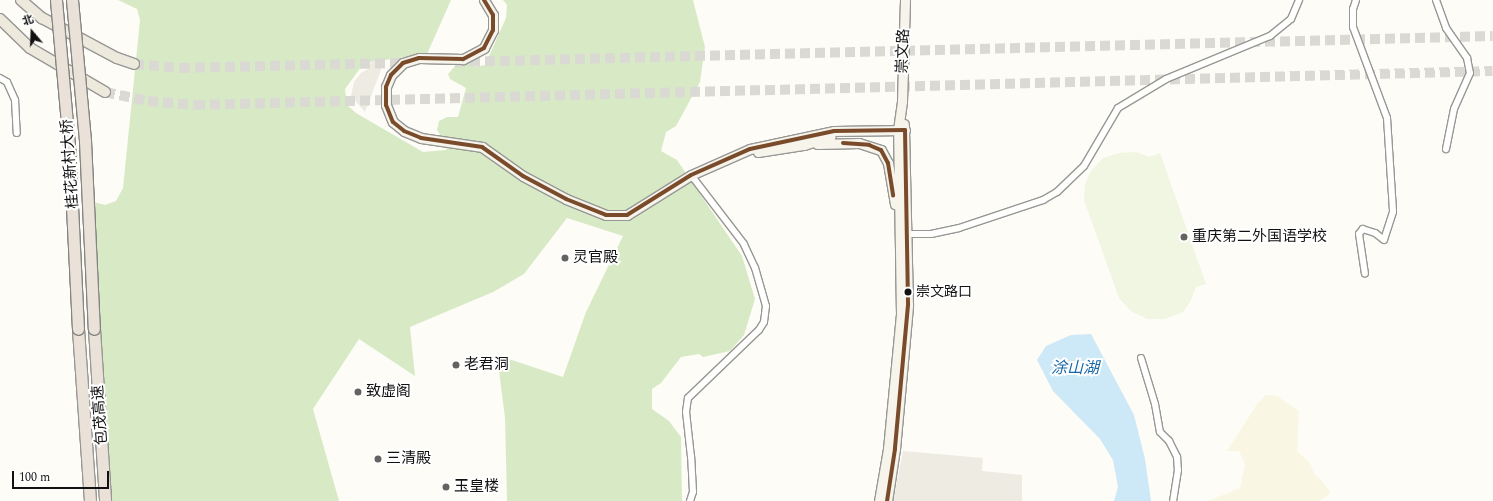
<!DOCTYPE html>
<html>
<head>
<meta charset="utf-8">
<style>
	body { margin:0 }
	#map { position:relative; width:1493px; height:501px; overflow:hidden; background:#fdfcf7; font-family:Spectral,"Noto Sans SC",serif }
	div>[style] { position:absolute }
	.farmland>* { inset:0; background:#f9f7e4 }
	.forest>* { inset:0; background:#d8eac5 }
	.pitch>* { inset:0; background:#f0f6e1 }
	.plaza>* { inset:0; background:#edebe2 }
	.water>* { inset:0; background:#cde8f7 }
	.primary-tunnel>* { height:10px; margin-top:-5px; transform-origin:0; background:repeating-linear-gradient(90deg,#dad9d4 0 10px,transparent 0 15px) }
	.roads { filter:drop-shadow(1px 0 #979795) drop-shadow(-1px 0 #979795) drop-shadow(0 1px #979795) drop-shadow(0 -1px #979795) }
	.street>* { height:6px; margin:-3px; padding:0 3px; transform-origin:3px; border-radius:3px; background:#fffffe }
	.secondary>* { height:9px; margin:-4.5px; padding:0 4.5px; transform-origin:4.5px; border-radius:4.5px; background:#f6f4eb }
	.primary>* { height:10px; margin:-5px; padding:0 5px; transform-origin:5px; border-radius:5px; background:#ede9dc }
	.highway>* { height:11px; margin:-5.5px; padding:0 5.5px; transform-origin:5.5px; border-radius:5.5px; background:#eae1d8 }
	.bridges { filter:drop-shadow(1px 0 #858482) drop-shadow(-1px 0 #858482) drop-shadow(0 1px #858482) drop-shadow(0 -1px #858482) }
	.highway-bridge>* { height:11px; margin:-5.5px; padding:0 5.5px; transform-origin:5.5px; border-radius:5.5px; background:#eae1d8 }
	.bus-1>* { height:4px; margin:-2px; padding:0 2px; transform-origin:2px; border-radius:2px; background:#7a4b2a }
	.dots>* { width:11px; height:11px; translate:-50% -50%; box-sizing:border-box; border:2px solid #fff; border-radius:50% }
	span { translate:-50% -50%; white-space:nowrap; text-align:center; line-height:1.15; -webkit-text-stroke:4px #fff; paint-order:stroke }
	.bus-label { font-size:14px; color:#111 }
	.left { translate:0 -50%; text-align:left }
	.street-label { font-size:15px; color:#111 }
	.poi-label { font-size:15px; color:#111 }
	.water-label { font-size:16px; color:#1768a6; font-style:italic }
	.north { position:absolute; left:12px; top:12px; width:40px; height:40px; -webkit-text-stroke:3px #fff; paint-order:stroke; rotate:341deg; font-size:11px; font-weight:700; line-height:16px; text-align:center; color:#111 }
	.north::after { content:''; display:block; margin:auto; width:14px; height:18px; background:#111; clip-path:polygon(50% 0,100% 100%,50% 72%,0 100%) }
	.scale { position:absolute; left:12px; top:471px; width:97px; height:18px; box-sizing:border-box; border:2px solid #111; border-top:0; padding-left:5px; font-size:12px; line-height:14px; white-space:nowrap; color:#111; -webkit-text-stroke:3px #fff; paint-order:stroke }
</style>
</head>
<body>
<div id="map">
	<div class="farmland">
		<div style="clip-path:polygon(1266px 395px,1277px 396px,1299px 411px,1297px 451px,1308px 461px,1315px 475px,1320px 478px,1330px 492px,1329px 495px,1319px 501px,1208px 501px,1240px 488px,1245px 464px,1239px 451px,1227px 451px,1257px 404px)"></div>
	</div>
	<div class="forest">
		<div style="clip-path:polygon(118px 0,451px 0,427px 54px,364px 63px,345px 89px,347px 105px,356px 113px,423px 152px,446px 150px,447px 145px,437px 130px,439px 121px,447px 117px,458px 117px,466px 88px,450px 79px,448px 74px,462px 58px,475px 67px,485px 65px,506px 18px,507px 5px,503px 0,693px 0,705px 47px,700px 82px,676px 126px,666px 132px,661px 151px,677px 160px,742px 256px,755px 299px,744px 335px,730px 351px,703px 357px,699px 354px,681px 357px,661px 383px,652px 389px,652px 409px,669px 421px,681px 437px,682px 501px,507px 501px,505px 418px,497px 355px,563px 377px,586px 312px,623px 236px,567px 218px,524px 274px,493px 292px,410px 327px,415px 376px,359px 339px,313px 409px,339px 501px,105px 501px,98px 367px,94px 202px,105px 205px,116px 201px,123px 188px,140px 20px,137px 9px)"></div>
	</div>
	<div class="pitch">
		<div style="clip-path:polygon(1136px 152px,1149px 157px,1160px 153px,1206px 284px,1196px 287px,1191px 300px,1183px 312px,1165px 319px,1147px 319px,1131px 311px,1119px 298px,1084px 200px,1085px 184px,1091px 171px,1103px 158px,1119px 153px)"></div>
	</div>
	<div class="plaza">
		<div style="clip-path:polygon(372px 61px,384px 62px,365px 112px,351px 96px,354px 82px,361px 73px,368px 69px)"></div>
		<div style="clip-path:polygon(903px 451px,983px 458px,982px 471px,1022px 475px,1022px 501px,893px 501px)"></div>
	</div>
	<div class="water">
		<div style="clip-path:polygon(1091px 334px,1134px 415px,1145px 459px,1151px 501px,1114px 501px,1118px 487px,1113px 460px,1100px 439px,1053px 391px,1037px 360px,1046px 346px,1071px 335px)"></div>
	</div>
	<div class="primary-tunnel">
		<div style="left:455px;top:62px;width:1038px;rotate:-1.43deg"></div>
		<div style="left:134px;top:64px;width:46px;rotate:5deg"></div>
		<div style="left:180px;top:68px;width:229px;rotate:-1.3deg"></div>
		<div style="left:105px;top:92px;width:44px;rotate:11.8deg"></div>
		<div style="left:148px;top:101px;width:47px;rotate:4.9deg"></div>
		<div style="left:195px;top:105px;width:1298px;rotate:-1.5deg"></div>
	</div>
	<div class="roads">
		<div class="street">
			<div style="left:1356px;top:0;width:9px;rotate:108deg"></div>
			<div style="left:1353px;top:9px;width:18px;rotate:90deg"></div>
			<div style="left:1353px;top:27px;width:97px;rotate:69.5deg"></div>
			<div style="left:1387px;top:118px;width:94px;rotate:86.3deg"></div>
			<div style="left:1393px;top:212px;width:29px;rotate:108deg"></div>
			<div style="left:1384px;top:240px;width:11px;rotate:-142deg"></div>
			<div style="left:1375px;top:233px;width:13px;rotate:-162deg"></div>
			<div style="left:1363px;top:229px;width:6px;rotate:129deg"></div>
			<div style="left:1359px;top:234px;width:40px;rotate:81.5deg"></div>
			<div style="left:1436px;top:0;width:30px;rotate:70deg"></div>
			<div style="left:1446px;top:28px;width:37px;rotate:55deg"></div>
			<div style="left:1467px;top:58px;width:15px;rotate:79deg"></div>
			<div style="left:1470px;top:73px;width:39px;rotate:114deg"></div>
			<div style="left:1454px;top:109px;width:41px;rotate:101.3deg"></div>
			<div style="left:0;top:78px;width:8px;rotate:30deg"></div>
			<div style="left:7px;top:82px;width:20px;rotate:66deg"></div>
			<div style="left:15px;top:100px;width:33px;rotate:87deg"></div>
			<div style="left:903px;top:234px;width:28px"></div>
			<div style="left:931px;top:234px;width:29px;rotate:-12deg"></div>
			<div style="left:959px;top:228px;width:89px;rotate:-18.4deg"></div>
			<div style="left:1043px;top:200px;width:16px;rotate:-30deg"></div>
			<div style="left:1057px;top:192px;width:37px;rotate:-44deg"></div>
			<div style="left:1084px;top:166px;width:67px;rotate:-59.6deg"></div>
			<div style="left:1118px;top:108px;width:56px;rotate:-31.1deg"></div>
			<div style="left:1166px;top:79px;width:113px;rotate:-22.5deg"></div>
			<div style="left:1270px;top:36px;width:27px;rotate:-39deg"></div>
			<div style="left:1291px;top:19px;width:21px;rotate:-67deg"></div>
			<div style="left:1141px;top:358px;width:48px;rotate:73.1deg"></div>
			<div style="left:1155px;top:404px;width:28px;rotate:80deg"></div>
			<div style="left:1160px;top:432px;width:13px;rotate:45deg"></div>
			<div style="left:1169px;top:441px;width:18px;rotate:63deg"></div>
			<div style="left:1177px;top:457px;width:13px;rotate:86deg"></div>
			<div style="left:1178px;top:470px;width:31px;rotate:99deg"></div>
			<div style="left:690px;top:501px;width:9px;rotate:-72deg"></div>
			<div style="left:693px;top:492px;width:35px;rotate:-93deg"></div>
			<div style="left:691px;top:457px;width:45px;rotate:-96.3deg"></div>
			<div style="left:686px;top:412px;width:14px;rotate:-82deg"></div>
			<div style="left:688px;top:398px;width:98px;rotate:-43.8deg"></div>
			<div style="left:759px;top:330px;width:9px;rotate:-58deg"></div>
			<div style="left:764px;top:322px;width:16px;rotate:-83deg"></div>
			<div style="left:766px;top:306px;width:40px;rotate:-106deg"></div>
			<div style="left:755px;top:268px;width:26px;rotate:-115deg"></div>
			<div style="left:744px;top:244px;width:87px;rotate:-127.5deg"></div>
		</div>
		<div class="secondary">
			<div style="left:484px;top:0;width:17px;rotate:59deg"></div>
			<div style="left:493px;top:15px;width:15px;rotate:90deg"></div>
			<div style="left:493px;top:30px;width:20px;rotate:117deg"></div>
			<div style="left:484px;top:48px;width:24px;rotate:152deg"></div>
			<div style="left:463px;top:59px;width:44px;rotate:-178.7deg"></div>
			<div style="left:419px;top:58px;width:17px;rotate:163deg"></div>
			<div style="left:403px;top:63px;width:17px;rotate:135deg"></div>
			<div style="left:391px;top:75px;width:13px;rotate:113deg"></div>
			<div style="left:386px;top:87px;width:18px;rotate:90deg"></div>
			<div style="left:386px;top:105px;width:18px;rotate:68deg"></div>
			<div style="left:393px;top:122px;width:14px;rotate:39deg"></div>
			<div style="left:404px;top:131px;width:18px;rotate:22deg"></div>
			<div style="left:421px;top:138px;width:62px;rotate:8.4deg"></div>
			<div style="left:482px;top:147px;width:50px;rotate:35.3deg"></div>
			<div style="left:523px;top:176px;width:49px;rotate:28.1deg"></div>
			<div style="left:566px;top:199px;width:43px;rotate:21.8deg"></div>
			<div style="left:606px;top:215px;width:21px"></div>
			<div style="left:627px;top:215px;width:75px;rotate:-32deg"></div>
			<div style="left:691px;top:175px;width:64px;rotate:-23.8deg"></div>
			<div style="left:750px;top:149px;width:86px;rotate:-12.1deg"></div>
			<div style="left:834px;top:131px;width:71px;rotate:-0.8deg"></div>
			<div style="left:817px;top:144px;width:42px;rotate:-1.4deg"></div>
			<div style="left:859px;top:143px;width:23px;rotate:18deg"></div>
			<div style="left:881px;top:150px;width:15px;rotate:62deg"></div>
			<div style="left:888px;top:163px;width:42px;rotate:80.3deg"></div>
			<div style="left:758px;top:152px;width:47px;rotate:-8.7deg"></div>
			<div style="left:804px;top:145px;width:28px;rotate:-18deg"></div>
			<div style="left:879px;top:501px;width:53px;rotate:-80.2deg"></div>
			<div style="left:888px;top:449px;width:136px;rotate:-84.5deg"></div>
			<div style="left:901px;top:314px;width:184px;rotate:-90.9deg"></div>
			<div style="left:898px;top:130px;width:29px;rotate:-82deg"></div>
			<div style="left:902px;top:101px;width:101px;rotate:-88.3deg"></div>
			<div style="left:887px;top:501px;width:53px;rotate:-81.3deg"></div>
			<div style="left:895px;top:449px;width:145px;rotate:-84.8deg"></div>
			<div style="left:908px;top:305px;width:181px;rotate:-91.3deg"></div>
		</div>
		<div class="primary">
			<div style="left:21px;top:0;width:28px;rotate:41deg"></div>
			<div style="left:42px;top:18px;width:85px;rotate:28.1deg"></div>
			<div style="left:117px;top:58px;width:18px;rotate:19deg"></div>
			<div style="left:0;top:19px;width:42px;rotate:44deg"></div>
			<div style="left:30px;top:48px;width:87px;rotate:30.4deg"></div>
		</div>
		<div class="highway">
			<div style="left:78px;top:329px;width:172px;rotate:86deg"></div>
			<div style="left:94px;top:329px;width:172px;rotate:86.3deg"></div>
		</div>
	</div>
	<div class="bridges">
		<div class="highway-bridge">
			<div style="left:56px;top:0;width:146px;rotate:84.9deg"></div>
			<div style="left:69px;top:145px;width:184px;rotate:87.2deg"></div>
			<div style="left:72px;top:0;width:142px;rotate:84.7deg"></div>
			<div style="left:85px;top:141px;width:188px;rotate:87.3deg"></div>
		</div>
	</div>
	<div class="bus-1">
		<div style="left:484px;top:0;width:17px;rotate:59deg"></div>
		<div style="left:493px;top:15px;width:15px;rotate:90deg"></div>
		<div style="left:493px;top:30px;width:20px;rotate:117deg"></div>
		<div style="left:484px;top:48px;width:24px;rotate:152deg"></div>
		<div style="left:463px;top:59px;width:44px;rotate:-178.7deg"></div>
		<div style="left:419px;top:58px;width:17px;rotate:163deg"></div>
		<div style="left:403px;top:63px;width:17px;rotate:135deg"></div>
		<div style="left:391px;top:75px;width:13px;rotate:113deg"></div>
		<div style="left:386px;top:87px;width:18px;rotate:90deg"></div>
		<div style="left:386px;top:105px;width:18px;rotate:68deg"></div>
		<div style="left:393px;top:122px;width:14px;rotate:39deg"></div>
		<div style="left:404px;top:131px;width:18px;rotate:22deg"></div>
		<div style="left:421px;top:138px;width:62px;rotate:8.4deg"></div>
		<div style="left:482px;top:147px;width:50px;rotate:35.3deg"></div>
		<div style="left:523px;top:176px;width:49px;rotate:28.1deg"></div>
		<div style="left:566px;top:199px;width:43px;rotate:21.8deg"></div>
		<div style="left:606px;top:215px;width:21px"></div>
		<div style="left:627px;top:215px;width:75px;rotate:-32deg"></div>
		<div style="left:691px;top:175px;width:64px;rotate:-23.8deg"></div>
		<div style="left:750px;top:149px;width:86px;rotate:-12.1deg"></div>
		<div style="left:834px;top:131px;width:71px;rotate:-0.8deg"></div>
		<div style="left:905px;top:130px;width:175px;rotate:89deg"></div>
		<div style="left:908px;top:305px;width:145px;rotate:95.2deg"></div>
		<div style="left:895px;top:449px;width:53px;rotate:98.7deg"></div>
		<div style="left:843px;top:143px;width:26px;rotate:4deg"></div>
		<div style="left:869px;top:145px;width:13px;rotate:23deg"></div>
		<div style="left:881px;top:150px;width:15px;rotate:62deg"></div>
		<div style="left:888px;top:163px;width:33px;rotate:81deg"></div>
	</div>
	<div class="dots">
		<div style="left:1184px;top:237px;background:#646362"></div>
		<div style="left:565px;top:258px;background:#646362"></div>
		<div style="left:908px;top:292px;background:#111"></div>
		<div style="left:456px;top:365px;background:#646362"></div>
		<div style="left:358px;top:392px;background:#646362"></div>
		<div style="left:378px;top:459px;background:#646362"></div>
		<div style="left:446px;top:487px;background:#646362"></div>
	</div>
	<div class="bus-label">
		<span class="left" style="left:916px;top:292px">崇文路口</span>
	</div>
	<div class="street-label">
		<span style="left:903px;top:51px;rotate:-88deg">崇文路</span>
		<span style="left:70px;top:164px;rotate:-94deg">桂花新村大桥</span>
		<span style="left:100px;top:415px;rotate:-94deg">包茂高速</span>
	</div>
	<div class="poi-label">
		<span class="left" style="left:1192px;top:237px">重庆第二外国语学校</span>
		<span class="left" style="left:573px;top:258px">灵官殿</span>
		<span class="left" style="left:464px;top:365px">老君洞</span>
		<span class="left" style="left:366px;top:392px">致虚阁</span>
		<span class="left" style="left:386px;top:459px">三清殿</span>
		<span class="left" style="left:454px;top:487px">玉皇楼</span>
	</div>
	<div class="water-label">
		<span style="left:1075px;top:368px">涂山湖</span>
	</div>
	<div class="north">北</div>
	<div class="scale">100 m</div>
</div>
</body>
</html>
